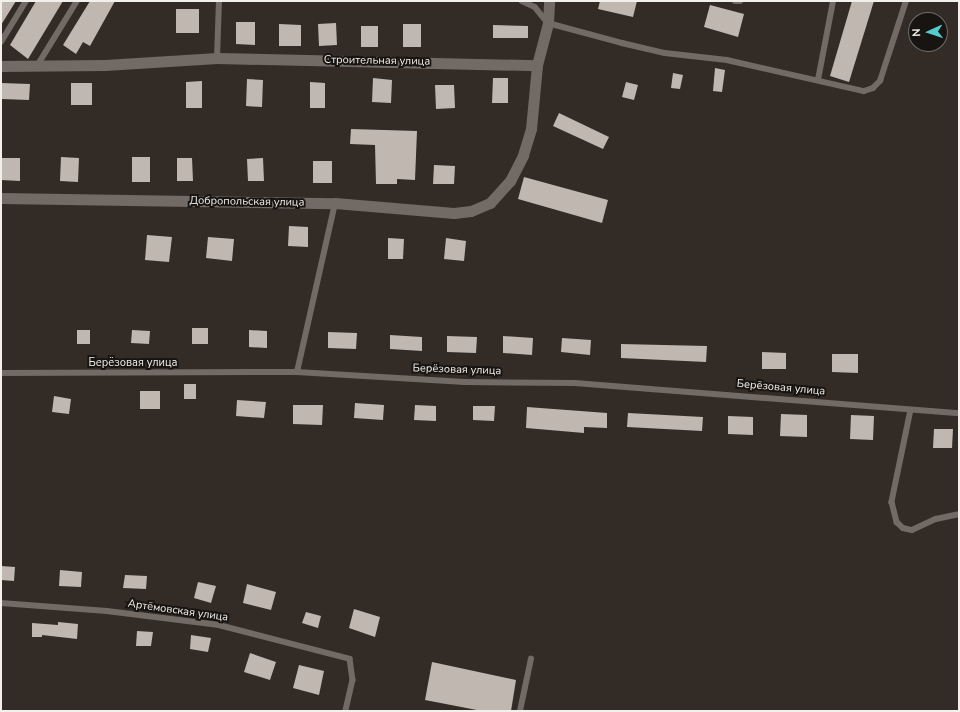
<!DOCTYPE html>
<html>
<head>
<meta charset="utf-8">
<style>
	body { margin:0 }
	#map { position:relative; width:960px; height:712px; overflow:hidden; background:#322b26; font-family:"Nunito Sans",sans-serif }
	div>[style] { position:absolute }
	.building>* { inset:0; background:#bfb7b0 }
	.lane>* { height:5.5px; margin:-2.75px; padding:0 2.75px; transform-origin:2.75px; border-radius:2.75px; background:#726b65 }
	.street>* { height:11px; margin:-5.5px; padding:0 5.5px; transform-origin:5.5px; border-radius:5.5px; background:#726b65 }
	span { translate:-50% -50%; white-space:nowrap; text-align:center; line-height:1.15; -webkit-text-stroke:4px #171412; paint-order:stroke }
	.street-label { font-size:11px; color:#f3efeb }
	.frame { position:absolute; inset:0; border:2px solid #f3efeb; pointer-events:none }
	.north { position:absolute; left:908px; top:12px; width:40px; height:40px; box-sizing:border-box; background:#171412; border:1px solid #6f6c69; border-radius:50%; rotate:267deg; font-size:11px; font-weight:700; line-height:16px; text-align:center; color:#f3efeb }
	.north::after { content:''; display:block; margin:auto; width:14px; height:18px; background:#52cdcd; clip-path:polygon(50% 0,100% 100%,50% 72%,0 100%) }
</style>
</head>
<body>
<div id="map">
	<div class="building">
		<div style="clip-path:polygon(1px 1px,16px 1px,1px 25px)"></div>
		<div style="clip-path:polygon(36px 1px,63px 1px,28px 59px,10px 45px)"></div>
		<div style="clip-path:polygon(90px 1px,115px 1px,90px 46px,83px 42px,76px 54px,63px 45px)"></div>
		<div style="clip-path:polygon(600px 1px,637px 1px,633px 17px,598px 9px)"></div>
		<div style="clip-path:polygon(852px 1px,874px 1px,849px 82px,830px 76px)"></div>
		<div style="clip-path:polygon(710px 5px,744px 14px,738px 37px,704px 27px)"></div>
		<div style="clip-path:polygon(176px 9px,199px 9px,199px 33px,176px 33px)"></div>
		<div style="clip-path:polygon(236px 22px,255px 22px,255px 45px,236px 44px)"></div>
		<div style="clip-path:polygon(336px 23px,337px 45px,319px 46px,318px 24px)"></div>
		<div style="clip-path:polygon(279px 24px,301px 25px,301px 46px,279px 46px)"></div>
		<div style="clip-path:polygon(403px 24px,421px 24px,421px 47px,403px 47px)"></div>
		<div style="clip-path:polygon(493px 25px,528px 26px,528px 38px,493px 38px)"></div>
		<div style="clip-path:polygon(361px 26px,378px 26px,378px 47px,361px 47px)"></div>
		<div style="clip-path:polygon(715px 68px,725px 70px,722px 92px,713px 91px)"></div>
		<div style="clip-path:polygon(673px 73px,683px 75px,680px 89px,671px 88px)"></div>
		<div style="clip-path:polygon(373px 78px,392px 80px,391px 103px,372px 102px)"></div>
		<div style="clip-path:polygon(493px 78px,508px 78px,508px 103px,492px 103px)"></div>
		<div style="clip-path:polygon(247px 79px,263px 80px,262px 107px,246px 106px)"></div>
		<div style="clip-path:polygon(202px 81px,202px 108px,186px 108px,186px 82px)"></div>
		<div style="clip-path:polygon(310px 82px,325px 83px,325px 108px,310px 108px)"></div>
		<div style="clip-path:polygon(626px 82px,638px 85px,634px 100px,622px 97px)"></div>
		<div style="clip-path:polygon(1px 83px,30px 84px,29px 100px,1px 99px)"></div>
		<div style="clip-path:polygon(71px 83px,92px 83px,92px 105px,71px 105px)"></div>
		<div style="clip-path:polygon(435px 85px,454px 85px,455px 108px,436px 109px)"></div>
		<div style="clip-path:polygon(559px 113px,609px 137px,603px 149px,553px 126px)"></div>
		<div style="clip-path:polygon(351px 129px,417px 131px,415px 180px,397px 179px,397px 184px,376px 184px,375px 145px,350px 144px)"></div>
		<div style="clip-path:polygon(61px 157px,79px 158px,78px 182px,60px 181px)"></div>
		<div style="clip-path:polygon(132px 157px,150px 157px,150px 182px,132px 182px)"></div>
		<div style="clip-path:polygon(2px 158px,20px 158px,20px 181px,1px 180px)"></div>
		<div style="clip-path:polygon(177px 158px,192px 158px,193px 181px,177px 181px)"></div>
		<div style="clip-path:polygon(263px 158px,264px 181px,248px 181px,247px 159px)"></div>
		<div style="clip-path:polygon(313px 161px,332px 161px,332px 183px,313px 183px)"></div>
		<div style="clip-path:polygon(434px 165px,455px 166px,454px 184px,433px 184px)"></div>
		<div style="clip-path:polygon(524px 177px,608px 200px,602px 223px,518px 199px)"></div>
		<div style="clip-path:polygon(289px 226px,308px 227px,308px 247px,288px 246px)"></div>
		<div style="clip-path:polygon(147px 235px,172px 237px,169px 262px,145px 260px)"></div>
		<div style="clip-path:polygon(208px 237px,234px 239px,232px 261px,206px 258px)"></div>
		<div style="clip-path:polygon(388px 238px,404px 239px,403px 259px,388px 259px)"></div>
		<div style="clip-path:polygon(446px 238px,466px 241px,464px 261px,444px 259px)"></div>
		<div style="clip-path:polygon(192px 328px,208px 328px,208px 344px,192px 344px)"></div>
		<div style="clip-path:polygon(77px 330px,90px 330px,90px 344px,77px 344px)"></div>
		<div style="clip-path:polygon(132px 330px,150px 331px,149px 344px,131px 343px)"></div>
		<div style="clip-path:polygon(249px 330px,267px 331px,267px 348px,249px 347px)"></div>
		<div style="clip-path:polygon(328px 332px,357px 333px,356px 349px,328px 348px)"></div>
		<div style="clip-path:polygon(390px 335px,422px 337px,422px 351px,390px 349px)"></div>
		<div style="clip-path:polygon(447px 336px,477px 337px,476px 353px,447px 352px)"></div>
		<div style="clip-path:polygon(503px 336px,533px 338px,532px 355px,503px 353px)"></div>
		<div style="clip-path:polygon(562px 338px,591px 340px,590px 355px,561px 352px)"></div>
		<div style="clip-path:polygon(621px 344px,707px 346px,706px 362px,621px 358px)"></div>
		<div style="clip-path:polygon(762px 352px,786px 353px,786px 369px,762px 369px)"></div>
		<div style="clip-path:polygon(832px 354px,858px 354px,858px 373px,832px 372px)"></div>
		<div style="clip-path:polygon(184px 384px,196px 384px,196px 399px,184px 399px)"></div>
		<div style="clip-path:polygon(140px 391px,160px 391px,160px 409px,140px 409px)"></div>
		<div style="clip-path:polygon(54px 396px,71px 399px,69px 414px,52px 412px)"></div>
		<div style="clip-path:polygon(237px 400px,266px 402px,264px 418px,236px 416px)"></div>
		<div style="clip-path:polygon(355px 403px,384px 405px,383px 420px,354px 418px)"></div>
		<div style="clip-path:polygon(293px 405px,323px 405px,322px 425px,293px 424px)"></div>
		<div style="clip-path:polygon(415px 405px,436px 406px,436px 421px,414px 420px)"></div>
		<div style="clip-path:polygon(473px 406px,495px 406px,494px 421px,473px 420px)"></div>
		<div style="clip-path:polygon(527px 407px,607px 413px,607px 428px,584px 427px,584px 433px,526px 428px)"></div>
		<div style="clip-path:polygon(628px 413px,703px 417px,702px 431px,627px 427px)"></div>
		<div style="clip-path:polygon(781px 414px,807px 415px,807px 437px,780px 436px)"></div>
		<div style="clip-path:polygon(851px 415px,874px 416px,873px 440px,850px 439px)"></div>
		<div style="clip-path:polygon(728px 416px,753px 417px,753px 435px,728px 434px)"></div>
		<div style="clip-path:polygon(934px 429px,953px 429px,952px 448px,933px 448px)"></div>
		<div style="clip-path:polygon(1px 566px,15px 567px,14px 581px,1px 580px)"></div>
		<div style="clip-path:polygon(60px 570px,82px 572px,81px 587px,59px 586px)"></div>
		<div style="clip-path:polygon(125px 575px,147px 576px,146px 589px,123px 588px)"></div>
		<div style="clip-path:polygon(198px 582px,216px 586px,211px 603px,194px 598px)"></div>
		<div style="clip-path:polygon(247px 584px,276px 592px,271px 610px,243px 603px)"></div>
		<div style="clip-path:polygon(354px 609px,380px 617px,375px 637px,349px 628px)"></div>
		<div style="clip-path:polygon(306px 612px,321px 616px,318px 628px,302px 623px)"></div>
		<div style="clip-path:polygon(58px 622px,78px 624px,77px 639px,42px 635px,42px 637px,32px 637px,32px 623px,58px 625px)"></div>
		<div style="clip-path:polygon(137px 631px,153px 632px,151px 646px,136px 646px)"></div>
		<div style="clip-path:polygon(191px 635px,211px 638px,208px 652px,190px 649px)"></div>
		<div style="clip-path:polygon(250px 653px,276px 662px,270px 680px,244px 672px)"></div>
		<div style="clip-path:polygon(432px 662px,516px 680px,511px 711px,482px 711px,425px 700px)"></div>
		<div style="clip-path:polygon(299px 665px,324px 671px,319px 695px,293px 688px)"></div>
	</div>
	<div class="lane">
		<div style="left:522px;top:1px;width:14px;rotate:25deg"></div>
		<div style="left:535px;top:7px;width:21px;rotate:51deg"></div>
		<div style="left:548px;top:23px;width:77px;rotate:15.1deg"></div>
		<div style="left:622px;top:43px;width:44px;rotate:13.1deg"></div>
		<div style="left:665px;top:53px;width:62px;rotate:6.4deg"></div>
		<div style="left:727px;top:60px;width:140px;rotate:12.8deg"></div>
		<div style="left:864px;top:91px;width:9px;rotate:-18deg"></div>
		<div style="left:873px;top:88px;width:10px;rotate:-45deg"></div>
		<div style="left:880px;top:81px;width:84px;rotate:-72deg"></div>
		<div style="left:735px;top:1px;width:5px"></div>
		<div style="left:1px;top:42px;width:48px;rotate:-58.6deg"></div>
		<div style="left:217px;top:58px;width:57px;rotate:-88deg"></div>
		<div style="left:37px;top:66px;width:76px;rotate:-58.4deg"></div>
		<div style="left:818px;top:80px;width:80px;rotate:-79.2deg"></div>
		<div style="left:297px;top:372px;width:173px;rotate:-77.3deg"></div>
		<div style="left:1px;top:373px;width:296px;rotate:-0.2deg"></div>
		<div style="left:297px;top:372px;width:168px;rotate:3.4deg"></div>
		<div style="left:465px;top:382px;width:110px;rotate:0.5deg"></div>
		<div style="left:575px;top:383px;width:385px;rotate:4.5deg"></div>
		<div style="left:911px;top:410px;width:94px;rotate:101.7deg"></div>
		<div style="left:892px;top:502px;width:21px;rotate:76deg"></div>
		<div style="left:897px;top:522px;width:8px;rotate:45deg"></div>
		<div style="left:903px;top:528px;width:9px;rotate:13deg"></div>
		<div style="left:912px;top:530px;width:26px;rotate:-25deg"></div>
		<div style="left:936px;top:519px;width:24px;rotate:-12deg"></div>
		<div style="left:1px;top:603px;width:106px;rotate:4.3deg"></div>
		<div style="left:107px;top:611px;width:113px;rotate:7.1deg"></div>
		<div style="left:219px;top:625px;width:135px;rotate:14.5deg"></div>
		<div style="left:350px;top:659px;width:21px;rotate:82deg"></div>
		<div style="left:353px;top:680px;width:32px;rotate:103deg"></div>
		<div style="left:520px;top:711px;width:53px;rotate:-78.1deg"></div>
	</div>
	<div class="street">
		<div style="left:1px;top:66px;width:104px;rotate:-0.6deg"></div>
		<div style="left:105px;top:65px;width:112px;rotate:-3.6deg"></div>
		<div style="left:217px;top:58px;width:320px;rotate:1.3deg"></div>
		<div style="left:1px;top:198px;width:334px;rotate:0.9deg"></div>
		<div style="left:335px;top:203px;width:119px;rotate:4.8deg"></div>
		<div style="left:454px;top:213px;width:17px;rotate:-7deg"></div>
		<div style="left:471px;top:211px;width:21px;rotate:-23deg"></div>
		<div style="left:490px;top:203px;width:30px;rotate:-48deg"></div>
		<div style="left:510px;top:181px;width:29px;rotate:-63deg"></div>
		<div style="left:523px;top:155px;width:27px;rotate:-73deg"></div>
		<div style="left:531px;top:129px;width:64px;rotate:-84.6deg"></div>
		<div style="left:537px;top:65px;width:43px;rotate:-75.3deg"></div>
		<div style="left:548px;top:23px;width:22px;rotate:-87deg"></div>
	</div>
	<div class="street-label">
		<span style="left:377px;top:61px;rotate:1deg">Строительная улица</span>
		<span style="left:247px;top:202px;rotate:1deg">Добропольская улица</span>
		<span style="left:133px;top:363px">Берёзовая улица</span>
		<span style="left:457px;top:370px;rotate:2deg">Берёзовая улица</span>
		<span style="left:781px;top:388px;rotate:5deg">Берёзовая улица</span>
		<span style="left:178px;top:611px;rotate:8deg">Артёмовская улица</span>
	</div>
	<div class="frame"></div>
	<div class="north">N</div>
</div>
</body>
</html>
